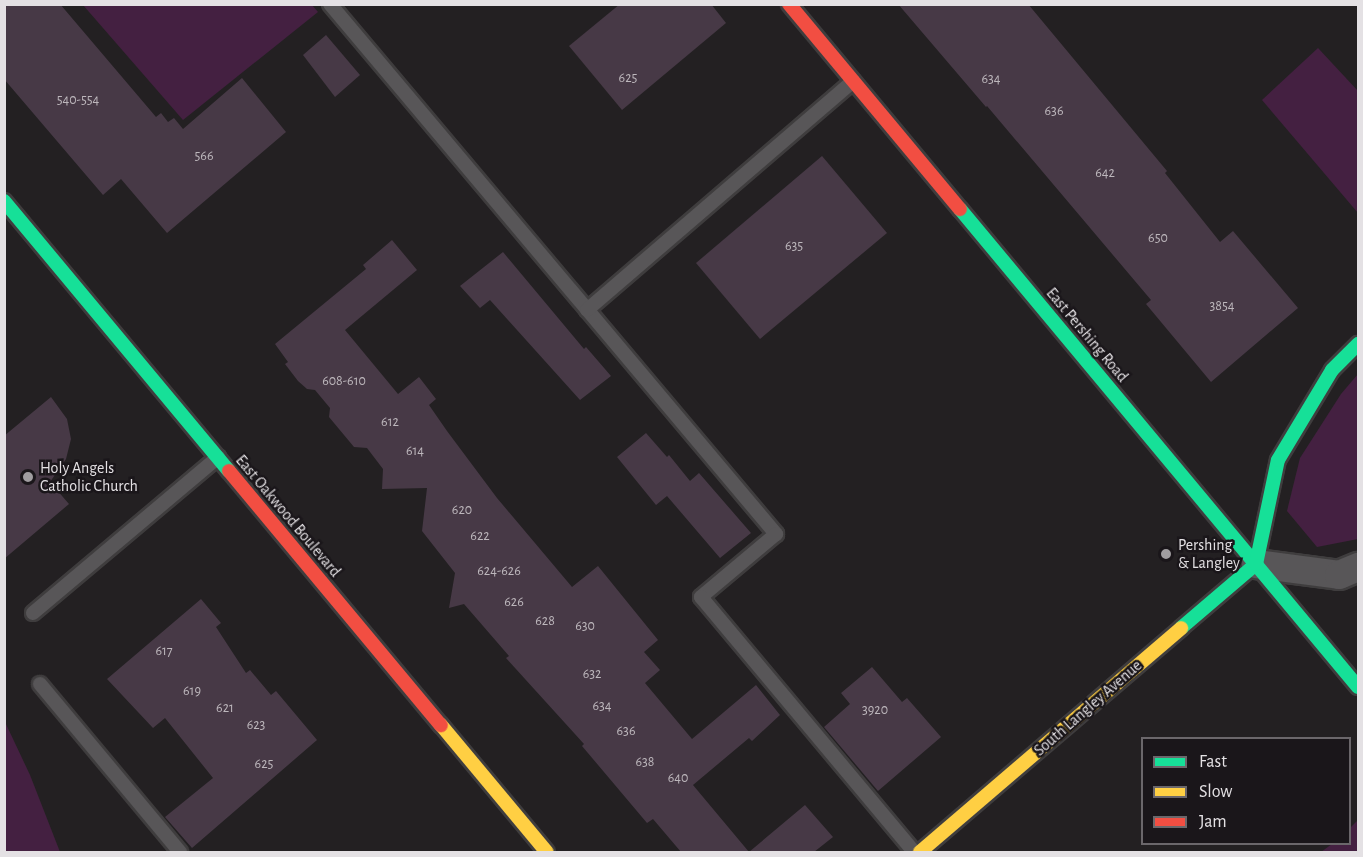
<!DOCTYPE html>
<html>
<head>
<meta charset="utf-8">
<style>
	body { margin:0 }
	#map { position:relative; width:1363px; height:857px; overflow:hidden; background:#232022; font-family:"Alegreya Sans",sans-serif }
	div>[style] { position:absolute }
	.green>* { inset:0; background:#442041 }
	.building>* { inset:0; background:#473946 }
	.roads { filter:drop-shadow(2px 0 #3f3d3e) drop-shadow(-2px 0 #3f3d3e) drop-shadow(0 2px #3f3d3e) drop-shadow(0 -2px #3f3d3e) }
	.lane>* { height:14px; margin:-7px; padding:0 7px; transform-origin:7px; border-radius:7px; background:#585658 }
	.street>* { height:28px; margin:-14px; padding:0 14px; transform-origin:14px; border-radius:14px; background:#585658 }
	.fast>* { height:14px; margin:-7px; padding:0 7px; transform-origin:7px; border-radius:7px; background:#16e098 }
	.slow>* { height:14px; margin:-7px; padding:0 7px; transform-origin:7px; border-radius:7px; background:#ffcf43 }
	.jam>* { height:14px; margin:-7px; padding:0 7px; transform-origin:7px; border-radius:7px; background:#f24e42 }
	.dots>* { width:16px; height:16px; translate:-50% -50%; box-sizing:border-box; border:3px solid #1a161a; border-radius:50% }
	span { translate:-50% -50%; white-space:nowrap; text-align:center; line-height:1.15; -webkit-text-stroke:5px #1a161a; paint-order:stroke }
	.number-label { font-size:14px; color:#bdb7bc }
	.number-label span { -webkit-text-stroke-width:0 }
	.street-label { font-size:16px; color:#e4e1e4 }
	.poi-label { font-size:16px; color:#e4e1e4 }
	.left { translate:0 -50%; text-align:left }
	.frame { position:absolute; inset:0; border:6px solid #e4e1e4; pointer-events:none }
	.legend { position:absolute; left:1141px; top:737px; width:210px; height:108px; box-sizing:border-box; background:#1a161a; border:2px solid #6b676b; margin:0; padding:8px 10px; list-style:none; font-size:18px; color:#e4e1e4 }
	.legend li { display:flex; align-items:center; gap:12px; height:30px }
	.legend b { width:30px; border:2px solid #6b676b }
</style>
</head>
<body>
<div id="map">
	<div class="green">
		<div style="clip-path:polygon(312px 5px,318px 12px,183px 120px,83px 5px)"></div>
		<div style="clip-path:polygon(1318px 48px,1358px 91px,1358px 213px,1262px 100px)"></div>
		<div style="clip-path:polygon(1358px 374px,1358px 539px,1317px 547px,1287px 511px,1300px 458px,1341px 394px)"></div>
		<div style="clip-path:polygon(5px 722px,30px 775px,60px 852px,5px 852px)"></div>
		<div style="clip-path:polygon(1358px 820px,1358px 852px,1321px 852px,1332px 844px,1350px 844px,1350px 828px)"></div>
	</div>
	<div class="building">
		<div style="clip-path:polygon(4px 4px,60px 4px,156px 117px,161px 113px,168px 122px,174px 118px,183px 129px,242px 78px,286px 132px,167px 233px,121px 179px,103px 195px,4px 79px)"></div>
		<div style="clip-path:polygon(620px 4px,711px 4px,726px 23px,622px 110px,569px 46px)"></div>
		<div style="clip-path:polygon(898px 4px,1028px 4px,1167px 171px,1165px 173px,1220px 242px,1233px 231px,1298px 308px,1211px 382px,1146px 304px,1151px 300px,987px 106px,986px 107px)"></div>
		<div style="clip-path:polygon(326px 35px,360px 75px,335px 97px,303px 55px)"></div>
		<div style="clip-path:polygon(822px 156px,887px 233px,760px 339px,696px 263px)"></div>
		<div style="clip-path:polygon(392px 240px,417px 270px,345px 330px,398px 394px,419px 377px,436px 399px,429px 405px,447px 431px,497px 498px,572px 587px,598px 566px,658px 640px,644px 652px,660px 670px,645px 683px,692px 739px,756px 685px,780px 715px,752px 741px,749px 738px,693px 785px,749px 852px,805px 805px,833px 837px,814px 852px,681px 852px,653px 819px,647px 823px,582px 746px,584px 744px,506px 658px,509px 656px,464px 604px,449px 608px,455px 573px,422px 531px,427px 488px,382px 489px,383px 469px,367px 448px,354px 447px,329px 417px,330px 408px,315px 390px,307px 389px,298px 381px,285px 364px,288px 362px,275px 344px,366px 269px,363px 265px)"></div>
		<div style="clip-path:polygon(503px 252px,584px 349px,586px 347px,611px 376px,580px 400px,490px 300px,480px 308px,460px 286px)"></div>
		<div style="clip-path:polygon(51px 397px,67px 419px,71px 439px,66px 459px,50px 482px,69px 504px,4px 559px,4px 436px)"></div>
		<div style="clip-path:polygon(646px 433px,667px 457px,669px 455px,690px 481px,699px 473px,751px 533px,720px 558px,667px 496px,656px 505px,617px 457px)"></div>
		<div style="clip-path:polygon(201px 599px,221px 623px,216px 627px,246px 673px,250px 670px,271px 695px,276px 691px,317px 740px,192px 848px,165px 817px,213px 778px,165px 718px,153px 728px,107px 679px)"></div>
		<div style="clip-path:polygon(872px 667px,902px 702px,907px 698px,941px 737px,878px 791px,824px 727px,850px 704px,841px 693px)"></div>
	</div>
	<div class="roads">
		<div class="lane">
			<div style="left:330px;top:4px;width:693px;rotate:49.92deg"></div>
			<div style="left:776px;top:534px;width:98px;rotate:140deg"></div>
			<div style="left:701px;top:597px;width:332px;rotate:50.1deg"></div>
			<div style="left:587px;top:310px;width:351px;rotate:-40.7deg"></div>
			<div style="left:33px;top:613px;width:242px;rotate:-40.1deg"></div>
			<div style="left:40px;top:684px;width:219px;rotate:50.2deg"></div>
		</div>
		<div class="street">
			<div style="left:1256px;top:564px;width:84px;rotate:7.5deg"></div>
			<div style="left:1339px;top:575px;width:21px;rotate:-23deg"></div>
		</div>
		<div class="fast">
			<div style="left:4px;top:201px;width:351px;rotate:50.2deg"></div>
			<div style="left:960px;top:209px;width:622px;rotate:50.22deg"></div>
			<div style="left:1181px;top:628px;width:99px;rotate:-40.5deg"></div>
			<div style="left:1256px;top:564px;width:106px;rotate:-78.1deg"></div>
			<div style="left:1278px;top:460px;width:105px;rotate:-59deg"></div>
			<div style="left:1332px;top:370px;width:37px;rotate:-45deg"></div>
		</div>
		<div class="slow">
			<div style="left:441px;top:725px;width:165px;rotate:50.2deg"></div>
			<div style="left:920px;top:852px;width:344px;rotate:-40.6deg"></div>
		</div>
		<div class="jam">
			<div style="left:789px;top:4px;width:267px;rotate:50.2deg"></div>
			<div style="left:229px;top:471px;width:331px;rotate:50.2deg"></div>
		</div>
	</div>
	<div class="dots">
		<div style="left:28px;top:477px;background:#a09da0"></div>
		<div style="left:1166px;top:554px;background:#a09da0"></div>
	</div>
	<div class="number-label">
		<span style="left:628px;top:78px">625</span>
		<span style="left:991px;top:79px">634</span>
		<span style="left:78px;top:100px">540-554</span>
		<span style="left:1054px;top:111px">636</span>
		<span style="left:204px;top:156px">566</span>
		<span style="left:1105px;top:173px">642</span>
		<span style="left:1158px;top:238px">650</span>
		<span style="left:794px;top:246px">635</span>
		<span style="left:1222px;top:306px">3854</span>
		<span style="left:344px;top:381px">608-610</span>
		<span style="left:390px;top:422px">612</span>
		<span style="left:415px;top:451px">614</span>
		<span style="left:462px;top:510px">620</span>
		<span style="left:480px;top:536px">622</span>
		<span style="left:499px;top:571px">624-626</span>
		<span style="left:514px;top:602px">626</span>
		<span style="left:545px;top:621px">628</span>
		<span style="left:585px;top:626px">630</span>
		<span style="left:164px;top:651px">617</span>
		<span style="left:592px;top:674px">632</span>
		<span style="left:192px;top:691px">619</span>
		<span style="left:602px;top:706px">634</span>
		<span style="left:225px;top:708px">621</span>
		<span style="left:875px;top:710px">3920</span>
		<span style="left:256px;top:725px">623</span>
		<span style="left:626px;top:731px">636</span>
		<span style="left:645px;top:762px">638</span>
		<span style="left:264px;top:764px">625</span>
		<span style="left:678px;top:778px">640</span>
	</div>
	<div class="street-label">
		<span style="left:1087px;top:335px;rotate:50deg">East Pershing Road</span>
		<span style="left:288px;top:516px;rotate:50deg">East Oakwood Boulevard</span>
		<span style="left:1088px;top:708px;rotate:-41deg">South Langley Avenue</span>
	</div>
	<div class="poi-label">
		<span class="left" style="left:40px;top:477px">Holy Angels<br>Catholic Church</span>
		<span class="left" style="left:1178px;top:554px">Pershing<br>&amp; Langley</span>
	</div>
	<div class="frame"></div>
	<ul class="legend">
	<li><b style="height:8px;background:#16e098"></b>Fast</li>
	<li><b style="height:8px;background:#ffcf43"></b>Slow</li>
	<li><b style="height:8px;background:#f24e42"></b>Jam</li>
	</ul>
</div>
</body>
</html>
